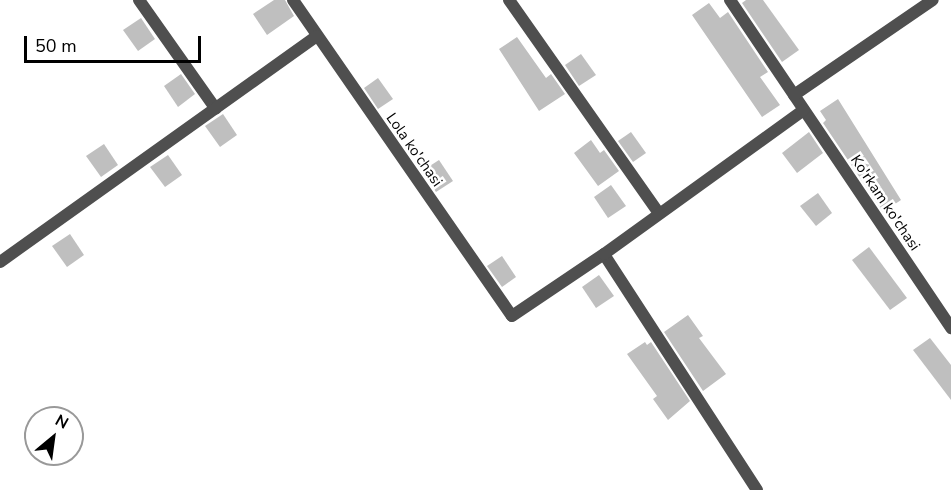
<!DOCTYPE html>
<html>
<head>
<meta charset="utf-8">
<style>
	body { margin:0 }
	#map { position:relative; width:951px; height:490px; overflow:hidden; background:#fff; font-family:"Nunito Sans",sans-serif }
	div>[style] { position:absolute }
	.building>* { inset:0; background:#bfbfbf }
	.street>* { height:12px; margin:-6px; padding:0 6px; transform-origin:6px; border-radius:6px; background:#4f4f4f }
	span { translate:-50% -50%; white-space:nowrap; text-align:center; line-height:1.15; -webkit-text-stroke:5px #fff; paint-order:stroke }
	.street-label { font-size:15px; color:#000 }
	.north { position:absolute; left:24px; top:406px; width:60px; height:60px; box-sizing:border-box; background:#fff; border:2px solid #999; border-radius:50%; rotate:29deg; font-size:16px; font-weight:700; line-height:24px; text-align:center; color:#000 }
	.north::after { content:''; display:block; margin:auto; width:21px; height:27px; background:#000; clip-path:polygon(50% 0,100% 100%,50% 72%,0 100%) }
	.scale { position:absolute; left:24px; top:36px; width:177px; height:27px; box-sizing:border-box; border:3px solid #000; border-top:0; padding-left:8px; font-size:18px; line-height:21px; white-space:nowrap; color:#000; -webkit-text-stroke:4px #fff; paint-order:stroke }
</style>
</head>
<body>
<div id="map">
	<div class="building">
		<div style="clip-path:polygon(274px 0,285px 0,294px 16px,267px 35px,253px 14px)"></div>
		<div style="clip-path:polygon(746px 0,763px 0,799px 50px,782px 62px,742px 3px)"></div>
		<div style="clip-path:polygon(709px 3px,720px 18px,728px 12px,768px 72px,760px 77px,780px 105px,762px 117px,692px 15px)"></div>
		<div style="clip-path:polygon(141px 18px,155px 39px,138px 51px,123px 30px)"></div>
		<div style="clip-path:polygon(517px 37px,546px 78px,551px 74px,565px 94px,539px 111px,499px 49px)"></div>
		<div style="clip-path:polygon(581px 54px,596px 75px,579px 86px,565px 65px)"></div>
		<div style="clip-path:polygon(181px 74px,195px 94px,178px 107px,164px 86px)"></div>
		<div style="clip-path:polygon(378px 78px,393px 99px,378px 109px,364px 88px)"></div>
		<div style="clip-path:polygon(838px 99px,901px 200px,883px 212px,823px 123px,826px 120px,820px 111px)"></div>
		<div style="clip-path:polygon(223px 114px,237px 135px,220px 147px,205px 126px)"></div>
		<div style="clip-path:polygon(631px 132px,646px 153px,633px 162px,618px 141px)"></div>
		<div style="clip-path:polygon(809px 132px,823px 153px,797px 173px,782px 153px)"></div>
		<div style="clip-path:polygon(591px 140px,600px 153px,604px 150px,619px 171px,598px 186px,574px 153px)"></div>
		<div style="clip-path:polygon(104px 144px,118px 165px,101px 177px,86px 156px)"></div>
		<div style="clip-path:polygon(168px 155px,182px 175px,165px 187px,150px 167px)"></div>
		<div style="clip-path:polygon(439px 160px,453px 181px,436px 192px,422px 171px)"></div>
		<div style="clip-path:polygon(611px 185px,626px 206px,608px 218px,594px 197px)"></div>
		<div style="clip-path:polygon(818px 193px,832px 213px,816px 226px,800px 206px)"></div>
		<div style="clip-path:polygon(70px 234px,84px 255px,67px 267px,52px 246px)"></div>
		<div style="clip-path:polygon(869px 247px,907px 298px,890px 310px,852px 260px)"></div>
		<div style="clip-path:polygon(502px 256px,516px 277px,502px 287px,487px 266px)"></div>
		<div style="clip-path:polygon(599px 275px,614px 296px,596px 308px,582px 287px)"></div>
		<div style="clip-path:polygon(688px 315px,703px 336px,699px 338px,726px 374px,703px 391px,664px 332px)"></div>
		<div style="clip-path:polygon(930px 338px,951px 365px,951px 400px,913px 350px)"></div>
		<div style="clip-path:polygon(645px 342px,647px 345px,651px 342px,690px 401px,668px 420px,653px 399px,657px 396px,627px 354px)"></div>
	</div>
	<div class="street">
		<div style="left:139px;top:0;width:133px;rotate:54.8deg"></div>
		<div style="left:293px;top:0;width:384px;rotate:55.3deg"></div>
		<div style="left:512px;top:316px;width:111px;rotate:-34deg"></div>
		<div style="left:509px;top:0;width:259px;rotate:54.9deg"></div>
		<div style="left:730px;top:0;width:396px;rotate:56deg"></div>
		<div style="left:794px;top:95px;width:168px;rotate:-34.4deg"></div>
		<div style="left:0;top:262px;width:389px;rotate:-35.5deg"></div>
		<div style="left:757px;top:490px;width:281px;rotate:-123deg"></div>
		<div style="left:604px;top:254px;width:246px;rotate:-35.8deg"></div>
	</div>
	<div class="street-label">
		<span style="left:414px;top:150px;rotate:55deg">Lola ko'chasi</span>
		<span style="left:885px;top:203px;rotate:56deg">Ko'rkam ko'chasi</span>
	</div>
	<div class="north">N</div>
	<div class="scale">50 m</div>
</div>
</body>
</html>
